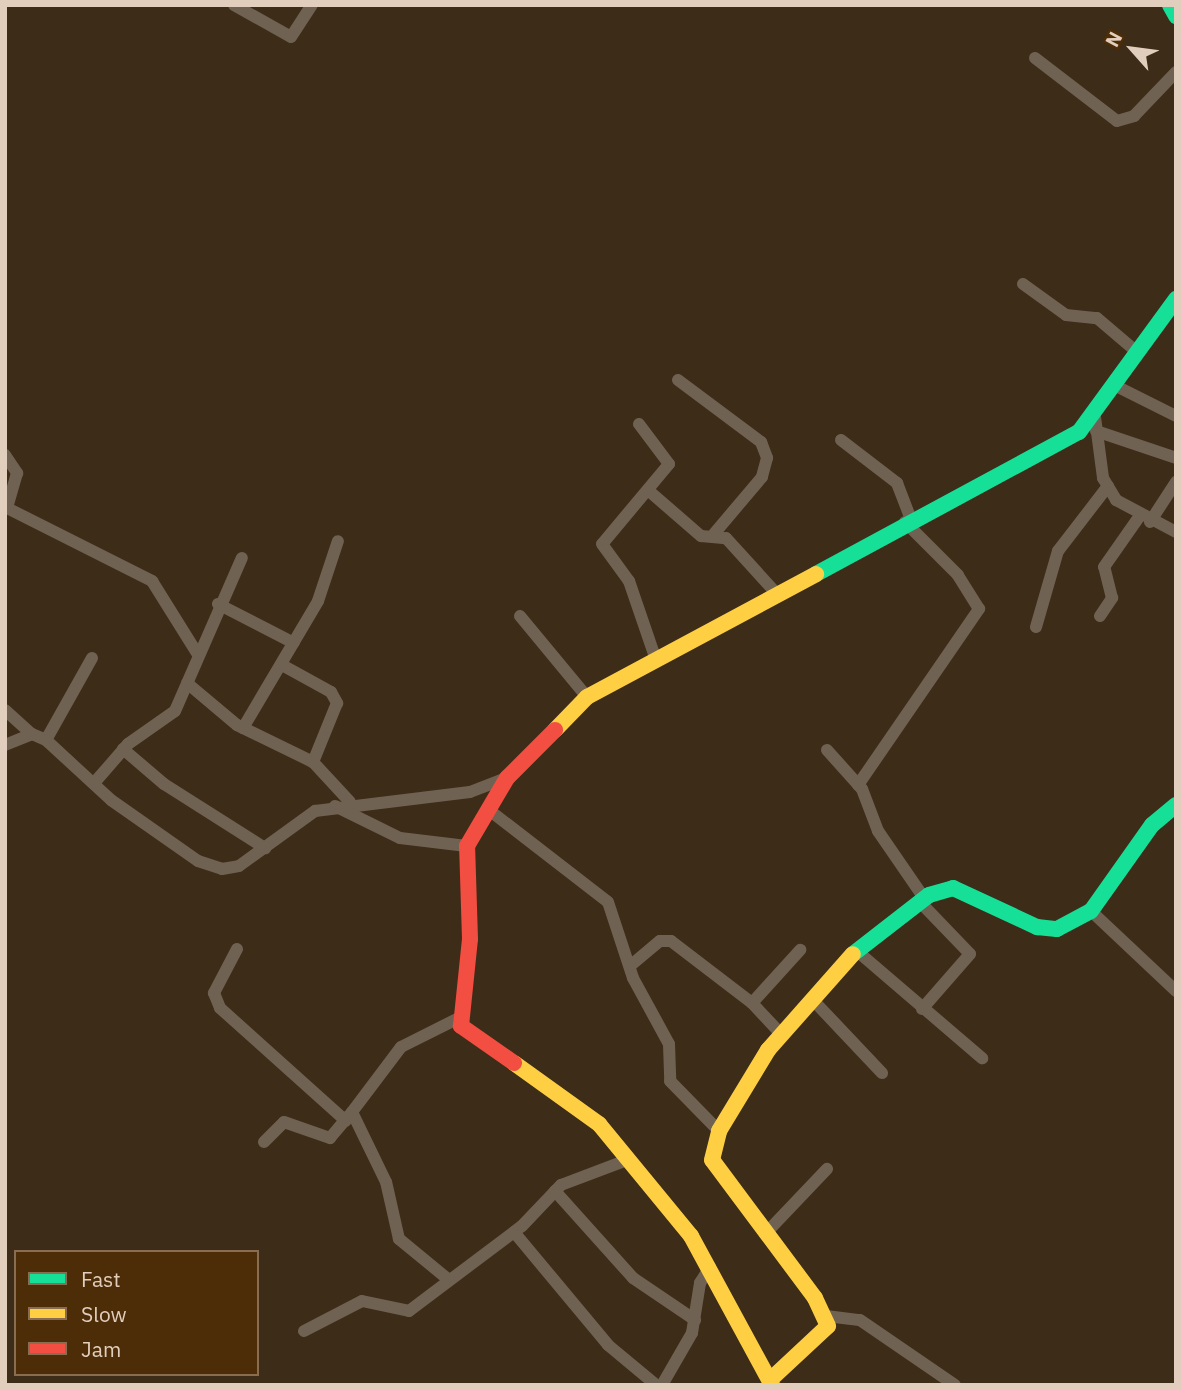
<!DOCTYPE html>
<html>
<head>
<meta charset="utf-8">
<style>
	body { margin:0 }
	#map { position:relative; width:1181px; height:1390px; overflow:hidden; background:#3d2c17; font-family:"IBM Plex Sans",sans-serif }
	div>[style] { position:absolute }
	.street>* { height:12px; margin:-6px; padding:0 6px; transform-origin:6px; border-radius:6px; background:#706253 }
	.fast>* { height:16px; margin:-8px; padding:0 8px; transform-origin:8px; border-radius:8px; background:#16e098 }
	.slow>* { height:16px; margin:-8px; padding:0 8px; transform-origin:8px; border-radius:8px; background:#ffcf43 }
	.jam>* { height:16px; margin:-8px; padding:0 8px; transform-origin:8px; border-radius:8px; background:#f24e42 }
	span { translate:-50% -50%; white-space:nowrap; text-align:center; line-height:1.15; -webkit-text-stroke:6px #4c2d08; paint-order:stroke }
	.frame { position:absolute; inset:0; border:7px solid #e2cebc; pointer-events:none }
	.legend { position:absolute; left:14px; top:1250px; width:245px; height:126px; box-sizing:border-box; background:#4c2d08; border:2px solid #886d50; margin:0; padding:9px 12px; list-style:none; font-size:21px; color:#e2cebc }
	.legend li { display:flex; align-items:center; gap:14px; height:35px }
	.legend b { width:35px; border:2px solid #886d50 }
	.north { position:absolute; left:1097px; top:14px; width:70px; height:70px; -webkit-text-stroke:5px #4c2d08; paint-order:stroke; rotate:298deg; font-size:19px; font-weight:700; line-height:28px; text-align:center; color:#e2cebc }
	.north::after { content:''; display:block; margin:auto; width:24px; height:32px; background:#e2cebc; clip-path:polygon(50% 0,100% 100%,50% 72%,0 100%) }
</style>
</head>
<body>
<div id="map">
	<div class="street">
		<div style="left:234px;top:5px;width:65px;rotate:29.3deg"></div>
		<div style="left:291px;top:37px;width:38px;rotate:-57deg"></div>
		<div style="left:1035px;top:58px;width:103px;rotate:37.5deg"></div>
		<div style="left:1117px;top:121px;width:18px;rotate:-16deg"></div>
		<div style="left:1134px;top:116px;width:61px;rotate:-46.3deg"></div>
		<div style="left:1023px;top:284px;width:53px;rotate:35.8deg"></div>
		<div style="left:1066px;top:315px;width:31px;rotate:6deg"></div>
		<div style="left:1097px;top:318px;width:52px;rotate:40.4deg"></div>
		<div style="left:678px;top:380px;width:104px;rotate:36.8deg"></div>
		<div style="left:761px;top:442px;width:17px;rotate:69deg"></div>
		<div style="left:767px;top:458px;width:20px;rotate:105deg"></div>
		<div style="left:762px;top:477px;width:76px;rotate:130.2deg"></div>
		<div style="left:1116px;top:386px;width:67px;rotate:26.6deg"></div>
		<div style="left:1095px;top:417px;width:62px;rotate:82.5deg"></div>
		<div style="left:1103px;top:478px;width:26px;rotate:59deg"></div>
		<div style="left:1116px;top:500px;width:68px;rotate:28.1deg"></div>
		<div style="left:639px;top:424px;width:50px;rotate:53.1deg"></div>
		<div style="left:669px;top:464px;width:104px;rotate:129.9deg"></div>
		<div style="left:602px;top:544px;width:46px;rotate:53.9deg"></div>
		<div style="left:629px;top:581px;width:83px;rotate:71.1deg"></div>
		<div style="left:1096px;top:431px;width:84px;rotate:18.6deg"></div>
		<div style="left:841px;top:440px;width:71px;rotate:37.5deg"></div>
		<div style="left:897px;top:483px;width:39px;rotate:69deg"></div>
		<div style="left:5px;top:455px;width:22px;rotate:56deg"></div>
		<div style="left:17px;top:473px;width:35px;rotate:106deg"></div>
		<div style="left:649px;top:491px;width:69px;rotate:40.9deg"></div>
		<div style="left:701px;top:536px;width:25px;rotate:5deg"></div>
		<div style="left:726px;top:538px;width:74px;rotate:47.7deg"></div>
		<div style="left:5px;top:507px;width:165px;rotate:26.7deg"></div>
		<div style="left:152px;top:581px;width:85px;rotate:58deg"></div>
		<div style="left:1150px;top:522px;width:48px;rotate:-57deg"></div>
		<div style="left:218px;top:604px;width:85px;rotate:27.2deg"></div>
		<div style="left:520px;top:616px;width:105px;rotate:50.4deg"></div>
		<div style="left:1100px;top:616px;width:22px;rotate:-56deg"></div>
		<div style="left:1112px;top:598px;width:32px;rotate:-104deg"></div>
		<div style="left:1104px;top:567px;width:61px;rotate:-55deg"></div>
		<div style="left:1036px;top:627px;width:79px;rotate:-73.9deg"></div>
		<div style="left:1058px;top:551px;width:82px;rotate:-52.4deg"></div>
		<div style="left:282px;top:665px;width:56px;rotate:28.9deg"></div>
		<div style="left:331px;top:692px;width:13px;rotate:61deg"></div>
		<div style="left:337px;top:703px;width:64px;rotate:112.1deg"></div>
		<div style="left:187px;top:683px;width:65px;rotate:40deg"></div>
		<div style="left:237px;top:725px;width:85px;rotate:26deg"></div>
		<div style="left:313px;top:762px;width:54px;rotate:47.2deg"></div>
		<div style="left:5px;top:710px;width:36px;rotate:42deg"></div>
		<div style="left:243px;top:728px;width:147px;rotate:-59.4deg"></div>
		<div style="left:318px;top:601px;width:63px;rotate:-71.6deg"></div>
		<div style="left:46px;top:740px;width:94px;rotate:-60.7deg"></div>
		<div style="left:5px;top:745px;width:29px;rotate:-22deg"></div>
		<div style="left:32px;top:734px;width:15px;rotate:23deg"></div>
		<div style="left:46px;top:740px;width:88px;rotate:42.7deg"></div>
		<div style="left:111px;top:800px;width:106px;rotate:35deg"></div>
		<div style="left:198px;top:861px;width:25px;rotate:18deg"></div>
		<div style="left:222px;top:869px;width:17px;rotate:-10deg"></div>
		<div style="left:239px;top:866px;width:94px;rotate:-35.9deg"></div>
		<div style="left:315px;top:811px;width:156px;rotate:-7deg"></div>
		<div style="left:470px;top:792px;width:40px;rotate:-21deg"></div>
		<div style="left:123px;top:749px;width:54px;rotate:40.5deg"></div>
		<div style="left:164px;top:784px;width:120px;rotate:32.4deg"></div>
		<div style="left:827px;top:750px;width:52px;rotate:48.1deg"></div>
		<div style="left:862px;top:789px;width:45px;rotate:69.1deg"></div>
		<div style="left:878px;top:831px;width:81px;rotate:55.5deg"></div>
		<div style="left:95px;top:782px;width:50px;rotate:-49deg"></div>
		<div style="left:128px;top:744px;width:57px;rotate:-35.1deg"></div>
		<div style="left:175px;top:711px;width:167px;rotate:-66.4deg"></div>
		<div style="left:858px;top:785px;width:214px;rotate:-55.5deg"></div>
		<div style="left:979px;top:609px;width:40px;rotate:-122deg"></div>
		<div style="left:958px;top:575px;width:75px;rotate:-135deg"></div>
		<div style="left:335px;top:806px;width:72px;rotate:26.2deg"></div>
		<div style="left:400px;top:838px;width:67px;rotate:6.8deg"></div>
		<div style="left:489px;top:810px;width:150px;rotate:37.7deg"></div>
		<div style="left:608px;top:902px;width:80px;rotate:71.8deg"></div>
		<div style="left:633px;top:978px;width:75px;rotate:61.4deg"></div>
		<div style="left:669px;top:1044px;width:37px;rotate:88deg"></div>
		<div style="left:670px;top:1081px;width:70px;rotate:45.6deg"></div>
		<div style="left:920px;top:902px;width:72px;rotate:46.1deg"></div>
		<div style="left:970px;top:954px;width:73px;rotate:131.1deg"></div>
		<div style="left:1091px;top:911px;width:117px;rotate:43.3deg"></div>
		<div style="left:237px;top:949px;width:50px;rotate:117.6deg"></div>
		<div style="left:214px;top:993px;width:16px;rotate:68deg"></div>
		<div style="left:220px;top:1008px;width:169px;rotate:41.9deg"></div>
		<div style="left:857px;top:951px;width:165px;rotate:40.6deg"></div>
		<div style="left:630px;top:966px;width:39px;rotate:-40deg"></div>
		<div style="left:660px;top:941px;width:11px"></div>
		<div style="left:671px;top:941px;width:102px;rotate:37.4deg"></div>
		<div style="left:752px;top:1003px;width:42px;rotate:46.9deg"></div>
		<div style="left:812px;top:999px;width:102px;rotate:46.6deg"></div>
		<div style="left:752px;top:1003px;width:72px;rotate:-47.8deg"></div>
		<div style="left:264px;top:1142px;width:28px;rotate:-45deg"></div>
		<div style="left:284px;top:1122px;width:49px;rotate:19.2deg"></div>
		<div style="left:330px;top:1138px;width:30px;rotate:-50deg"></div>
		<div style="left:555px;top:1191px;width:117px;rotate:48.1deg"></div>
		<div style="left:633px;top:1278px;width:75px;rotate:34.1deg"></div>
		<div style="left:514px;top:1232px;width:147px;rotate:50.2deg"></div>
		<div style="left:608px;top:1345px;width:62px;rotate:39.8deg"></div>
		<div style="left:765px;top:1234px;width:90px;rotate:-46.4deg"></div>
		<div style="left:449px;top:1280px;width:65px;rotate:-140.6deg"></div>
		<div style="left:399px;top:1239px;width:58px;rotate:-102.8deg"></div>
		<div style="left:386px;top:1182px;width:78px;rotate:-115.9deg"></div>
		<div style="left:352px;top:1112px;width:81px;rotate:-53deg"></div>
		<div style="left:401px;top:1047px;width:65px;rotate:-26.6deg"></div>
		<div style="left:826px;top:1316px;width:34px;rotate:7deg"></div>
		<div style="left:860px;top:1320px;width:115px;rotate:34.4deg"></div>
		<div style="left:304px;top:1331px;width:65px;rotate:-27.3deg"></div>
		<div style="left:362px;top:1301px;width:48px;rotate:12deg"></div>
		<div style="left:409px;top:1311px;width:141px;rotate:-37deg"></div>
		<div style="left:522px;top:1226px;width:57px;rotate:-46.4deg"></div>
		<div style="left:561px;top:1185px;width:71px;rotate:-20.7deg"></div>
		<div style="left:662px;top:1385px;width:60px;rotate:-60deg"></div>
		<div style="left:692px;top:1333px;width:51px;rotate:-80.9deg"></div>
		<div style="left:700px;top:1283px;width:19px;rotate:-58deg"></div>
	</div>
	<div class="fast">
		<div style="left:1170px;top:5px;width:13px;rotate:61deg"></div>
		<div style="left:816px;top:574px;width:299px;rotate:-28.4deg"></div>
		<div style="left:1079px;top:432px;width:165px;rotate:-53.9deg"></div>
		<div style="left:853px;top:954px;width:96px;rotate:-37.8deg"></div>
		<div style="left:929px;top:895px;width:25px;rotate:-16deg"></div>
		<div style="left:953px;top:888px;width:93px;rotate:24.9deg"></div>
		<div style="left:1037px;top:927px;width:20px;rotate:6deg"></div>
		<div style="left:1057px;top:929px;width:38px;rotate:-28deg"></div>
		<div style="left:1091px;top:911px;width:105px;rotate:-54.7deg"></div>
		<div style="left:1152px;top:825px;width:31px;rotate:-40deg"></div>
	</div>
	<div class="slow">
		<div style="left:555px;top:730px;width:46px;rotate:-45.9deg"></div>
		<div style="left:587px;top:697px;width:260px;rotate:-28.2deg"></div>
		<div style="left:514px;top:1063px;width:105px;rotate:35.7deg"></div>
		<div style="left:599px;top:1124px;width:145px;rotate:50.6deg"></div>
		<div style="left:691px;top:1236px;width:170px;rotate:61.5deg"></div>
		<div style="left:770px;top:1380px;width:79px;rotate:-43deg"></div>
		<div style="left:828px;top:1326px;width:31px;rotate:-115deg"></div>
		<div style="left:815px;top:1298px;width:172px;rotate:-126.7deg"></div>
		<div style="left:712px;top:1160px;width:30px;rotate:-76deg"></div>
		<div style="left:719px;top:1131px;width:95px;rotate:-58.8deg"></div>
		<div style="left:768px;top:1050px;width:128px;rotate:-48.5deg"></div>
	</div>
	<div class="jam">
		<div style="left:514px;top:1063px;width:65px;rotate:-145.1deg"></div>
		<div style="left:461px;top:1026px;width:87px;rotate:-84.1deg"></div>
		<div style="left:470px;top:939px;width:93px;rotate:-91.8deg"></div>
		<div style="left:467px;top:846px;width:79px;rotate:-59.5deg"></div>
		<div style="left:507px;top:778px;width:68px;rotate:-45deg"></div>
	</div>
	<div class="frame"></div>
	<ul class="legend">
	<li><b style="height:9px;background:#16e098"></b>Fast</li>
	<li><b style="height:9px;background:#ffcf43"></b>Slow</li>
	<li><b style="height:9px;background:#f24e42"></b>Jam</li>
	</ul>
	<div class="north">N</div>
</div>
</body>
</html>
